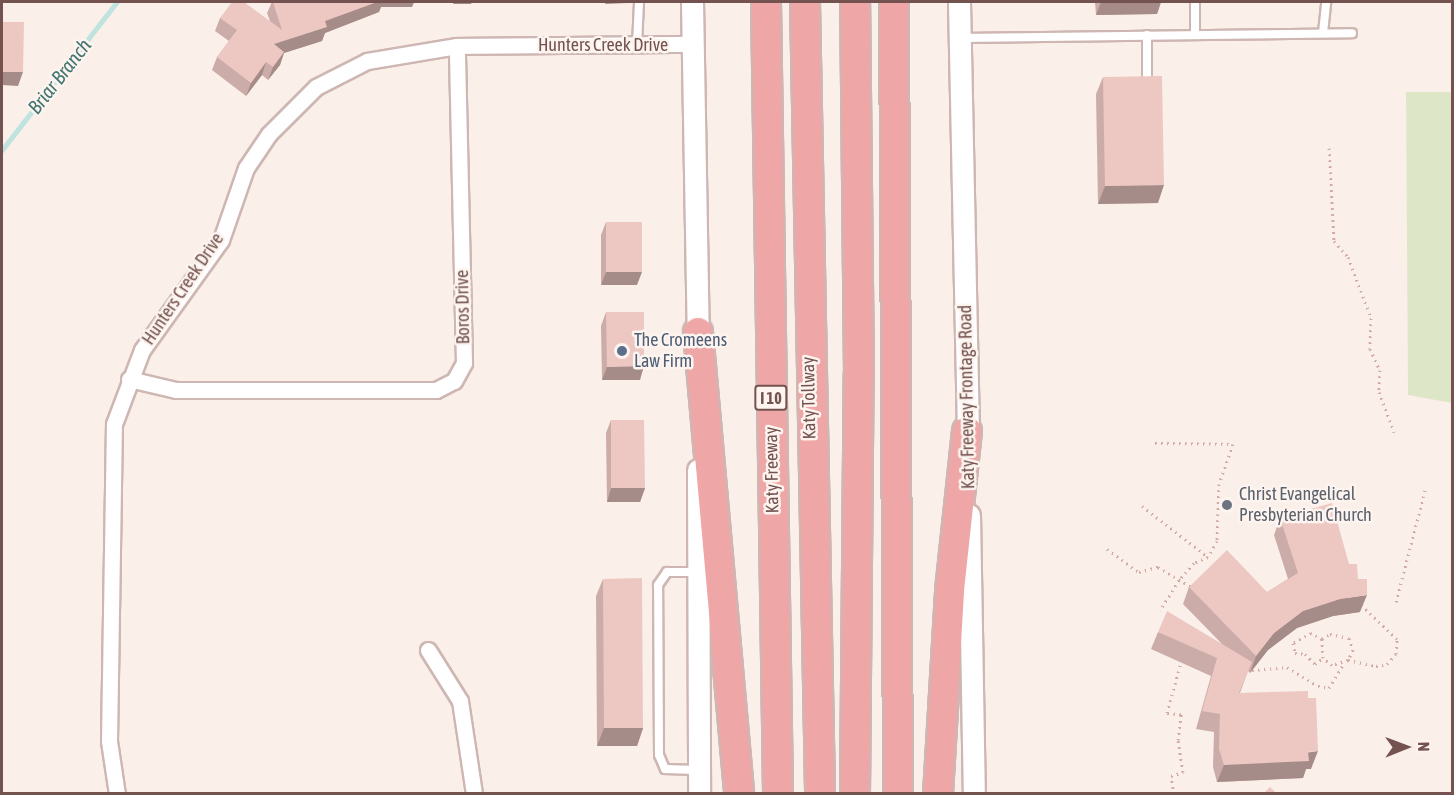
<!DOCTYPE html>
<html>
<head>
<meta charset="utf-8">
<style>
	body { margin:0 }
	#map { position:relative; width:1454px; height:795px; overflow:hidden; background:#fbefe9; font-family:"Asap Condensed",sans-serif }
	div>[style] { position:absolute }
	.green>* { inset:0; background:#dde7c8 }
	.stream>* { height:4.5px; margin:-2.25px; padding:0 2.25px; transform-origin:2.25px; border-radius:2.25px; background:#bfe3de }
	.path>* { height:3px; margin-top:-1.5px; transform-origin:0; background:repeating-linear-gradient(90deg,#d3aba6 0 1.5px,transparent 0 6px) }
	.roads { filter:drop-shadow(2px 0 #ceb7b3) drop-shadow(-2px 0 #ceb7b3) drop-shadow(0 2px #ceb7b3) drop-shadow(0 -2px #ceb7b3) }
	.lane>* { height:8px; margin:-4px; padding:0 4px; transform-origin:4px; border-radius:4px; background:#fff }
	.street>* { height:15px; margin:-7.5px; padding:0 7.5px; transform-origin:7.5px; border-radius:7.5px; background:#fff }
	.secondary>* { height:21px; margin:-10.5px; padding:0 10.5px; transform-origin:10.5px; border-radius:10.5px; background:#fff }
	.highway>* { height:28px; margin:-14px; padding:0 14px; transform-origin:14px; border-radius:14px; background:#efa6a6 }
	.wall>* { inset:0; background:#ccaca8 }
	.shaded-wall>* { inset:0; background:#a68c88 }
	.building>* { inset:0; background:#edc8c3 }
	.dots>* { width:16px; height:16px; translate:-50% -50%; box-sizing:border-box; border:3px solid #fdf4ef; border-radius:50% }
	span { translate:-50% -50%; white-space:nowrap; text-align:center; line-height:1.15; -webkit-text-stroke:5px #fdf4ef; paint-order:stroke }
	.shield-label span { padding:2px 4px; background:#fdf4ef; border:2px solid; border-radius:4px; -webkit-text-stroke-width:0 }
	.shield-label { font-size:16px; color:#73524f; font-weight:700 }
	.street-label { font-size:18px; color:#73524f }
	.service-label { font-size:18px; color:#4e5e75 }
	.left { translate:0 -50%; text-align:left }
	.worship-label { font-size:18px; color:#5b616d }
	.water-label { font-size:20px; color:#437671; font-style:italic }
	.frame { position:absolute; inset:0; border:3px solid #73524f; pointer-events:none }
	.north { position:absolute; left:1376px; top:717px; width:60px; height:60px; -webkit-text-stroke:4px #fdf4ef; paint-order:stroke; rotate:89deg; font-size:16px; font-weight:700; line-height:24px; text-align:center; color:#73524f }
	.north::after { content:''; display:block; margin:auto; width:21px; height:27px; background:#73524f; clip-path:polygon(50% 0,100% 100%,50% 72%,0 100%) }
</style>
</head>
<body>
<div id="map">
	<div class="green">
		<div style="clip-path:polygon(1406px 92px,1452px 92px,1452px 403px,1408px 395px)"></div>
	</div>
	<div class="stream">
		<div style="left:2px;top:150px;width:187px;rotate:-52.2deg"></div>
	</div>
	<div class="path">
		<div style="left:1329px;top:148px;width:93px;rotate:86.9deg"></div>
		<div style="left:1334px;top:241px;width:21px;rotate:49deg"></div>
		<div style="left:1348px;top:257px;width:65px;rotate:69.3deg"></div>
		<div style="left:1371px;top:318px;width:31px;rotate:92deg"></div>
		<div style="left:1370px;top:349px;width:23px;rotate:65deg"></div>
		<div style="left:1380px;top:370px;width:22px;rotate:93deg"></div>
		<div style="left:1379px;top:392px;width:43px;rotate:69.4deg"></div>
		<div style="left:1155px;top:443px;width:78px;rotate:0.7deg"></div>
		<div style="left:1233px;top:444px;width:42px;rotate:109.3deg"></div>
		<div style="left:1219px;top:484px;width:57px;rotate:92deg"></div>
		<div style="left:1217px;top:541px;width:18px;rotate:119deg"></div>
		<div style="left:1208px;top:557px;width:15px;rotate:157deg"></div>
		<div style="left:1194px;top:563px;width:23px;rotate:131deg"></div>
		<div style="left:1179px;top:580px;width:36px;rotate:122deg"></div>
		<div style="left:1142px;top:506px;width:83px;rotate:37.7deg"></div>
		<div style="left:1107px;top:549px;width:39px;rotate:36deg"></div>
		<div style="left:1139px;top:572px;width:20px;rotate:-15deg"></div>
		<div style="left:1158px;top:567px;width:39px;rotate:31deg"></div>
		<div style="left:1396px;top:602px;width:119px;rotate:-75.4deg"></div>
		<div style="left:1322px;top:639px;width:13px;rotate:-151deg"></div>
		<div style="left:1311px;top:633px;width:21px;rotate:151deg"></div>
		<div style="left:1293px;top:643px;width:10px;rotate:79deg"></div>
		<div style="left:1295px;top:653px;width:10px;rotate:6deg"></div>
		<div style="left:1305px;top:654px;width:14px;rotate:45deg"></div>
		<div style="left:1315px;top:664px;width:10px;rotate:-37deg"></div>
		<div style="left:1348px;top:660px;width:17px;rotate:163deg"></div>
		<div style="left:1332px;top:665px;width:11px;rotate:-142deg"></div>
		<div style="left:1323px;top:658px;width:19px;rotate:-93deg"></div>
		<div style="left:1322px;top:639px;width:9px;rotate:-32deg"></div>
		<div style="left:1330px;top:634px;width:19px;rotate:12deg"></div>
		<div style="left:1349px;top:638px;width:13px;rotate:72deg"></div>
		<div style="left:1353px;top:650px;width:11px;rotate:117deg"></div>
		<div style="left:1348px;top:660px;width:29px;rotate:12deg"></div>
		<div style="left:1376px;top:666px;width:11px;rotate:-10deg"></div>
		<div style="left:1387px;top:664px;width:13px;rotate:-48deg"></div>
		<div style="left:1396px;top:654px;width:15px;rotate:-86deg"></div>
		<div style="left:1397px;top:639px;width:50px;rotate:-136.6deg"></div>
		<div style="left:1252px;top:670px;width:35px;rotate:-5deg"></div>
		<div style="left:1287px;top:667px;width:36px;rotate:32deg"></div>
		<div style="left:1318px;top:686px;width:11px;rotate:10deg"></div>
		<div style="left:1329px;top:688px;width:27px;rotate:-59deg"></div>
		<div style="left:1174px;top:794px;width:18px;rotate:-99deg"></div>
		<div style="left:1171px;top:776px;width:13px;rotate:-18deg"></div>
		<div style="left:1183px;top:772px;width:32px;rotate:-99deg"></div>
		<div style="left:1178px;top:740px;width:26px;rotate:-83deg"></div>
		<div style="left:1181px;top:714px;width:14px;rotate:-176deg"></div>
		<div style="left:1167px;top:713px;width:53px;rotate:-74.6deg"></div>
	</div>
	<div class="roads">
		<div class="lane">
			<div style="left:1323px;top:33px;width:31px;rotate:-84deg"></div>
			<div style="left:1195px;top:35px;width:33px;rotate:-90deg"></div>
			<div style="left:961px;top:38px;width:391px;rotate:-0.7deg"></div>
			<div style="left:637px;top:45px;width:43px;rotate:-87.3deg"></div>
			<div style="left:1147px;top:79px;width:44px;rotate:-90deg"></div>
			<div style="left:697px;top:770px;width:32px;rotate:-178deg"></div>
			<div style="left:665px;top:769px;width:15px;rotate:-113deg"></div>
			<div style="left:659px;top:755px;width:170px;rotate:-90.3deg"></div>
			<div style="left:658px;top:585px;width:16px;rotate:-55deg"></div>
			<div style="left:667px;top:572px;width:30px"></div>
		</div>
		<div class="street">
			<div style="left:129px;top:379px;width:48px;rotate:13.2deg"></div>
			<div style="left:176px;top:390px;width:260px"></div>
			<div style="left:436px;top:390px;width:20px;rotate:-27deg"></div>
			<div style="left:454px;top:381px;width:21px;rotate:-61deg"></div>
			<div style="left:464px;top:363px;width:317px;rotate:-91.3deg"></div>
			<div style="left:428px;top:650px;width:60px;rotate:57.9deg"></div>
			<div style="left:460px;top:701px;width:94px;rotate:81.4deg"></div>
			<div style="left:117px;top:794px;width:54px;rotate:-98.6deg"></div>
			<div style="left:109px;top:741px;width:317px;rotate:-89.1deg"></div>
			<div style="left:114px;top:424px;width:79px;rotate:-69.3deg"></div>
			<div style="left:142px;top:350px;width:135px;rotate:-54.3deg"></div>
			<div style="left:221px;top:240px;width:76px;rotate:-70.9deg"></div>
			<div style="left:246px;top:168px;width:41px;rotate:-55.9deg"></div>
			<div style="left:269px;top:134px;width:66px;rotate:-45deg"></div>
			<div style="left:316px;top:87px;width:57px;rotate:-27deg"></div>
			<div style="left:367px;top:61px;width:91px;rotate:-9.5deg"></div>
			<div style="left:457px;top:46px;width:238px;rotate:-0.5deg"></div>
		</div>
		<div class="secondary">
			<div style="left:692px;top:2px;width:344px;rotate:89deg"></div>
			<div style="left:959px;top:2px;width:443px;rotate:88.8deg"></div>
			<div style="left:698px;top:470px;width:324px;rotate:89.8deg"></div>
			<div style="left:969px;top:515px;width:279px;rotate:89deg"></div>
		</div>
		<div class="highway">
			<div style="left:766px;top:2px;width:792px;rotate:89.13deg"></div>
			<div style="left:805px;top:2px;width:792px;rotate:88.91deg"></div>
			<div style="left:894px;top:2px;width:792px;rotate:89.71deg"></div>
			<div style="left:698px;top:332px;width:464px;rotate:84.9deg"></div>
			<div style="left:855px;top:794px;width:419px;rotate:-89.5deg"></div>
			<div style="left:859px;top:375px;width:373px;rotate:-90.6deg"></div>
			<div style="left:938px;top:794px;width:204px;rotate:-86.6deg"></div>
			<div style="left:950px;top:590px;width:160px;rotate:-83.9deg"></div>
		</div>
	</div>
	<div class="wall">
		<div style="clip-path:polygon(272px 2px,414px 2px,412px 7px,381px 7px,379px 12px,325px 33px,322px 41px,284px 53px,280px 65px,268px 80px,262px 75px,246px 96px,212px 70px,217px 57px,229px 41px,215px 31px,220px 18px,270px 21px,267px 13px)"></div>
		<div style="clip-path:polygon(1095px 2px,1161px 2px,1157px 14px,1096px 15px)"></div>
		<div style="clip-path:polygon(1103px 77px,1158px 203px,1098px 204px,1096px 94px)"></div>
		<div style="clip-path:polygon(606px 222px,637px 285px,601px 285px,601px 235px)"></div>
		<div style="clip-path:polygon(606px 312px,640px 380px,602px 380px,601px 326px)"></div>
		<div style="clip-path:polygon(611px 420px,645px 488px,640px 502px,607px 502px,606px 433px)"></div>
		<div style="clip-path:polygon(1280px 518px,1360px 612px,1333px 616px,1297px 628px,1268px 650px,1250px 673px,1248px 671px,1240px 693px,1311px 769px,1306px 769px,1303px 778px,1217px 782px,1213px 767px,1214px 732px,1196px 729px,1211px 676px,1151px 649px,1158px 632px,1222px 644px,1183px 604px,1189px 587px,1267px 592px,1288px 579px,1274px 535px)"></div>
		<div style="clip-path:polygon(603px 579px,643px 728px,637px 746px,597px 746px,596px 596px)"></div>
	</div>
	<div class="shaded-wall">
		<div style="clip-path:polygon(377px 2px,414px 2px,412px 7px,381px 7px,379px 12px,325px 33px,322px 41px,284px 53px,280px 65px,268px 80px,273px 67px,274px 44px,325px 21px)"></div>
		<div style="clip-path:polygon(454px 2px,472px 2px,471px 4px,453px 4px)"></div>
		<div style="clip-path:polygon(606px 2px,629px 2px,628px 3px,605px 4px)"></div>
		<div style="clip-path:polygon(1101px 2px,1161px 2px,1157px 14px,1096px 15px)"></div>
		<div style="clip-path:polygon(266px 62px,262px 75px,246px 96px,251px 83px)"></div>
		<div style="clip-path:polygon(2px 72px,23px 72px,18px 86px,2px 85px)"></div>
		<div style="clip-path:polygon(1164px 185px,1158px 203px,1098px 204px,1105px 186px)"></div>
		<div style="clip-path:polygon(606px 272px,642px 272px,637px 285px,601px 285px)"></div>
		<div style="clip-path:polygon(644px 366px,640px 380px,602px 380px,607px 367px)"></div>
		<div style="clip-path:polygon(611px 488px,645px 488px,640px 502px,607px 502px)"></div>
		<div style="clip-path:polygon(1367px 595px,1360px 612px,1333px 616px,1297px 628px,1268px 650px,1250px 673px,1256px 656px,1274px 633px,1303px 611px,1340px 599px)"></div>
		<div style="clip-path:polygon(604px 728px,643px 728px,637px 746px,597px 746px)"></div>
		<div style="clip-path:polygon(1318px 751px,1311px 769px,1306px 769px,1303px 778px,1217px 782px,1224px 765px)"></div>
	</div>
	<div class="building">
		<div style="clip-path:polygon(232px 2px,244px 2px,282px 30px,273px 2px,377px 2px,325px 21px,327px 27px,274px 44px,284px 52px,273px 67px,266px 62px,251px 83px,217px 57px,237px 30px,220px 18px)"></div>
		<div style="clip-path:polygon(2px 22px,24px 22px,23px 72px,2px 72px)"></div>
		<div style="clip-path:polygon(1162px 76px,1164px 185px,1105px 186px,1103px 77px)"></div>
		<div style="clip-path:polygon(606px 222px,642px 222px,642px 272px,606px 272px)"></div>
		<div style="clip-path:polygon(606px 312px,644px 312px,644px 366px,607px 367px)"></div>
		<div style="clip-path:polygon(611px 420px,644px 420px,645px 488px,611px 488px)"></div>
		<div style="clip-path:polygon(1332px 503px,1349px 564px,1357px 564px,1358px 579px,1367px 579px,1367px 595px,1340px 599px,1303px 611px,1274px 633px,1256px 656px,1189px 587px,1227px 550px,1267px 592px,1298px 573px,1280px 518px)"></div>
		<div style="clip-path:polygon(642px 578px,643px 728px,604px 728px,603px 579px)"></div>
		<div style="clip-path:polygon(1167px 611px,1252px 662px,1239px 693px,1308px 691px,1308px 698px,1316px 698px,1318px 751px,1308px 752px,1309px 761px,1224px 765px,1219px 749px,1220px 714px,1202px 711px,1217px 658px,1158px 632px)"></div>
		<div style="clip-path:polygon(1270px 787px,1277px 794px,1263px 794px)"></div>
	</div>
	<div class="dots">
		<div style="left:622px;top:351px;background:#5c6f8a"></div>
		<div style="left:1227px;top:505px;background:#6b7280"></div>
	</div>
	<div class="shield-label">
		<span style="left:771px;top:398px">I 10</span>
	</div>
	<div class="street-label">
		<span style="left:603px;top:45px">Hunters Creek Drive</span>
		<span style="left:183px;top:289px;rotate:-56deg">Hunters Creek Drive</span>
		<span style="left:463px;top:307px;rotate:-91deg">Boros Drive</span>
		<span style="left:967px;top:397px;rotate:-91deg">Katy Freeway Frontage Road</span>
		<span style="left:809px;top:398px;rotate:-91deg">Katy Tollway</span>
		<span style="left:772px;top:470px;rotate:-91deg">Katy Freeway</span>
	</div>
	<div class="service-label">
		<span class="left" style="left:634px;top:351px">The Cromeens<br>Law Firm</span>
	</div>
	<div class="worship-label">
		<span class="left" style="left:1239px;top:505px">Christ Evangelical<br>Presbyterian Church</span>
	</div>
	<div class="water-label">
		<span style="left:59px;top:76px;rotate:-52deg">Briar Branch</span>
	</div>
	<div class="frame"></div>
	<div class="north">N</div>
</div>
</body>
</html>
